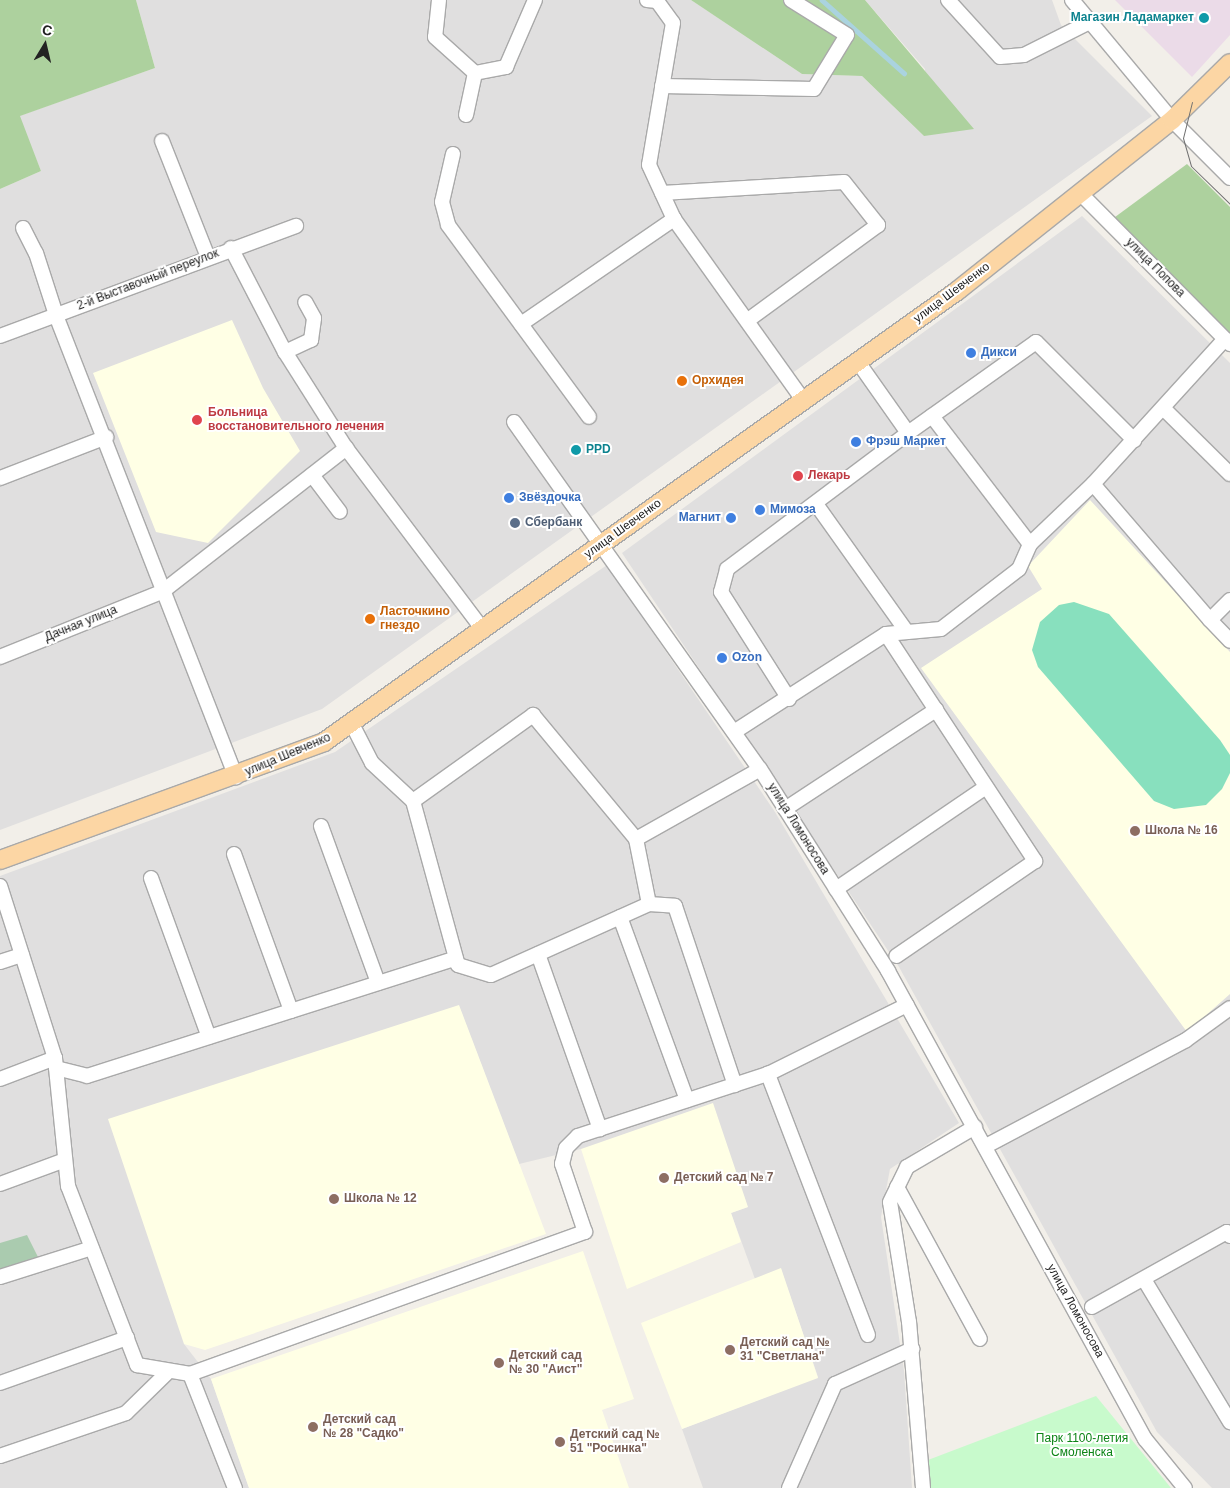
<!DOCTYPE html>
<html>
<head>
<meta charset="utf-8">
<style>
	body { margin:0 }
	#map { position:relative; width:1230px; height:1488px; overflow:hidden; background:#f2efe9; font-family:Helvetica,sans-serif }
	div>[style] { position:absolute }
	.residential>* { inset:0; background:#e0dfdf }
	.industrial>* { inset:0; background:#ebdbe8 }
	.education>* { inset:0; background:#ffffe5 }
	.forest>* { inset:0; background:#add19e }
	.cemetery>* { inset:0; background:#aacbaf }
	.park>* { inset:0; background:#c8facc }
	.pitch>* { inset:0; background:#88e0be }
	.stream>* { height:4.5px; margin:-2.25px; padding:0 2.25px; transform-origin:2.25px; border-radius:2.25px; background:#aad3df }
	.roads { filter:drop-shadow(1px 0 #a9a9a9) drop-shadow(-1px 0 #a9a9a9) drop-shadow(0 1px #a9a9a9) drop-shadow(0 -1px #a9a9a9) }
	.minor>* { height:14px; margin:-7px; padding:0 7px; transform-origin:7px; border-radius:7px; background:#fff }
	.major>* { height:18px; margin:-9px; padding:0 9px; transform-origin:9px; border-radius:9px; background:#fcd6a4 }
	.tram>* { height:1px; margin:-0.5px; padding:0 0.5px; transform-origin:0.5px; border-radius:0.5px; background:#707070 }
	.dots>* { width:14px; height:14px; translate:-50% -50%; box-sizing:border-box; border:2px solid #fff; border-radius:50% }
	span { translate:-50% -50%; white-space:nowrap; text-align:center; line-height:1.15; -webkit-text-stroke:4px #fff; paint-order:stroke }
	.culture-label { font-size:12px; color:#0d838f; font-weight:700 }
	.right { translate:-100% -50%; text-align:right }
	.left { translate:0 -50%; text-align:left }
	.street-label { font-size:12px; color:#222 }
	.shop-label { font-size:12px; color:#366cbe; font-weight:700 }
	.food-label { font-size:12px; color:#c56008; font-weight:700 }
	.health-label { font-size:12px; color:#be3a42; font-weight:700 }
	.service-label { font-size:12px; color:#4e5e75; font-weight:700 }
	.education-label { font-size:12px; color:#785e54; font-weight:700 }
	.park-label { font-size:12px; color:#0c8416 }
	.north { position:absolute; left:20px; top:20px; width:50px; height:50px; -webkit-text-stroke:4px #fff; paint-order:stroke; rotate:9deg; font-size:14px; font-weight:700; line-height:20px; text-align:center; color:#222 }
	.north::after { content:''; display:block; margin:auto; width:18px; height:22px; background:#222; clip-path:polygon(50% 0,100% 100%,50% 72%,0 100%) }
</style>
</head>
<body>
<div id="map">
	<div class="residential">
		<div style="clip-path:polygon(136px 0,691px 0,802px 74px,862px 76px,924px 136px,925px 69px,865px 0,1052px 0,1061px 25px,1152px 116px,322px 709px,0 830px,0 189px,41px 171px,19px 116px,155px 68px)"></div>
		<div style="clip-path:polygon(1082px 216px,1230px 363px,1230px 1488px,1212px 1488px,1157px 1432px,899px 967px,622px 553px)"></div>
		<div style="clip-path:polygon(607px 565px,775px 812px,959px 1123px,890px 1169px,881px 1217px,904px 1371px,912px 1488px,703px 1488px,682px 1429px,818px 1377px,781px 1269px,755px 1279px,731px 1213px,748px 1207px,581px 1149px,519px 1164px,459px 1006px,184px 1344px,211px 1379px,249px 1488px,0 1488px,0 876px,335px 752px)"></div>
	</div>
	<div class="industrial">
		<div style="clip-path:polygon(1115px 0,1230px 0,1230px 35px,1192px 77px)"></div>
	</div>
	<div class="education">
		<div style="clip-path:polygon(232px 320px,263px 388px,300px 451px,208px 543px,156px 532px,93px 373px)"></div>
		<div style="clip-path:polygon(1090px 500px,1230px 652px,1230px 994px,1187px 1032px,921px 668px,1042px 589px,1028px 566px)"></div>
		<div style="clip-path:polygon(459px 1005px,546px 1234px,205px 1350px,184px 1344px,108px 1119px)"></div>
		<div style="clip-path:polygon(713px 1103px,748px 1207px,731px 1213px,741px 1242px,627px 1289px,581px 1149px)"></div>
		<div style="clip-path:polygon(583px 1251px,634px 1399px,602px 1410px,629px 1488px,249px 1488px,211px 1379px)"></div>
		<div style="clip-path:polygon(781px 1268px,818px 1378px,682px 1429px,641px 1323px)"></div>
	</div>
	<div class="forest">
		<div style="clip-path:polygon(0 0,136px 0,155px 68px,20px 116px,41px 171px,0 189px)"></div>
		<div style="clip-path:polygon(691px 0,865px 0,974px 129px,924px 136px,862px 76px,802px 74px)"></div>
		<div style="clip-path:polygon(1187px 164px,1230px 207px,1230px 341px,1111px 220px)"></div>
	</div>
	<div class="cemetery">
		<div style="clip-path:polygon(27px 1235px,39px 1259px,0 1270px,0 1243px)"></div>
	</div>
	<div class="park">
		<div style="clip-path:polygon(1096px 1396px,1171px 1488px,929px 1488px,928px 1460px)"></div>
	</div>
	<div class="pitch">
		<div style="clip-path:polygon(1074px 602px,1109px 614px,1220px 740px,1230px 755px,1230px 773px,1222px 789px,1206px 805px,1174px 809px,1154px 801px,1038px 667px,1032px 650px,1040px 622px,1059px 605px)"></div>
	</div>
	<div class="stream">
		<div style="left:822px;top:0;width:110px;rotate:41.7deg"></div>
	</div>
	<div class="roads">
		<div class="minor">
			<div style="left:439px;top:0;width:37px;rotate:96deg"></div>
			<div style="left:435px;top:37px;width:54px;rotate:42deg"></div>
			<div style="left:647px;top:0;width:10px;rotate:6deg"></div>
			<div style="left:657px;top:1px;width:27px;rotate:54deg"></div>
			<div style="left:673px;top:23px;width:144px;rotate:99.6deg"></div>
			<div style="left:649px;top:165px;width:60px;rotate:65.2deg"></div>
			<div style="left:674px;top:219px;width:224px;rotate:54.5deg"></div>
			<div style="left:948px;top:0;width:77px;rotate:47.6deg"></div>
			<div style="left:1000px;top:57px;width:24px;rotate:-5deg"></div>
			<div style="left:1024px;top:55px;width:74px;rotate:-26.6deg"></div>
			<div style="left:1072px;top:0;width:156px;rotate:50.2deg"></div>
			<div style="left:1172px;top:120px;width:82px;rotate:45deg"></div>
			<div style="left:662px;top:86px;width:152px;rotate:1.1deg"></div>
			<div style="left:814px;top:89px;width:63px;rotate:-58.6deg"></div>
			<div style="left:847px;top:35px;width:66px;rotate:-148deg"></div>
			<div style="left:466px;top:115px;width:43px;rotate:-77.9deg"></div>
			<div style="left:475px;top:73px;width:32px;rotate:-11deg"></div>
			<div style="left:506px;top:67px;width:73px;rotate:-66.6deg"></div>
			<div style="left:162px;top:141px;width:125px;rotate:68.4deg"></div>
			<div style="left:453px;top:154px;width:49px;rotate:102.9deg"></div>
			<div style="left:442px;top:202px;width:24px;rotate:75deg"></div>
			<div style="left:448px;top:225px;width:238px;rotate:53.7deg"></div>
			<div style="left:662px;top:193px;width:182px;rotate:-3.5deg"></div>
			<div style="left:844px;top:182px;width:55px;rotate:51.7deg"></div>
			<div style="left:878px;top:225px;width:162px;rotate:143.8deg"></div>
			<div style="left:1080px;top:193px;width:213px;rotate:45.2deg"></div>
			<div style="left:23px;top:228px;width:28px;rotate:63deg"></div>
			<div style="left:36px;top:253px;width:68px;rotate:72.1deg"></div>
			<div style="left:57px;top:318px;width:493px;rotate:68.7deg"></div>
			<div style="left:231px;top:248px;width:117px;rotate:62.6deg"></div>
			<div style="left:285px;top:352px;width:114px;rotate:57.6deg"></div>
			<div style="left:346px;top:448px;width:229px;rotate:53deg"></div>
			<div style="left:521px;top:324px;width:186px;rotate:-34.5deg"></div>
			<div style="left:0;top:336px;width:316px;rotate:-20.4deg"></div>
			<div style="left:285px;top:352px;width:29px;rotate:-25deg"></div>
			<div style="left:311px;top:340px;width:22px;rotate:-82deg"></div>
			<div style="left:314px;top:318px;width:18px;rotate:-119deg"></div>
			<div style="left:858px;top:362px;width:87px;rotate:54.8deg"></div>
			<div style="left:1163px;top:408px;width:94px;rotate:44.6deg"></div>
			<div style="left:932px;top:416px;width:161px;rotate:52.6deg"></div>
			<div style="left:514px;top:422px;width:425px;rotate:54.7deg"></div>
			<div style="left:760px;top:769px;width:239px;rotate:57.6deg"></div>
			<div style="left:888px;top:971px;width:534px;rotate:61.23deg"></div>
			<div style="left:1145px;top:1439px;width:63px;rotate:50.8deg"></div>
			<div style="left:312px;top:475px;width:46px;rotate:52.9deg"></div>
			<div style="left:0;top:478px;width:114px;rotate:-21.1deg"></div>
			<div style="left:816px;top:504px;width:157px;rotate:54.6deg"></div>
			<div style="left:1230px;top:600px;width:28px;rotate:135deg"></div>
			<div style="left:1210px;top:620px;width:29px;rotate:46deg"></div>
			<div style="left:1210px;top:620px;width:179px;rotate:-130.7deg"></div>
			<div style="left:1093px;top:484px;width:196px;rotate:-47.7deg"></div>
			<div style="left:886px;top:634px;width:272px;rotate:56.7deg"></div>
			<div style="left:1035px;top:861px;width:168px;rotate:145.6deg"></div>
			<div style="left:0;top:657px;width:175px;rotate:-21.9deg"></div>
			<div style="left:162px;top:592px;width:234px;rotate:-38deg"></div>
			<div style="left:789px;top:699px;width:127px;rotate:-122.4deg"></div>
			<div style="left:721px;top:592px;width:24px;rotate:-75deg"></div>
			<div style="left:727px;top:569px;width:226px;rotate:-36.9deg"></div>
			<div style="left:908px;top:433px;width:157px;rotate:-35.4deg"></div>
			<div style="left:1036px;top:342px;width:139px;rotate:45deg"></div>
			<div style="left:352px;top:724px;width:44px;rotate:62.9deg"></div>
			<div style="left:372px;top:763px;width:56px;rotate:42.8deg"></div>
			<div style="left:413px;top:801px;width:148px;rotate:-35.6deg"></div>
			<div style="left:533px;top:715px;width:161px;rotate:50.3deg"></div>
			<div style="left:636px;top:839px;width:142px;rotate:-29.4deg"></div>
			<div style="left:734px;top:732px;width:181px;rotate:-32.8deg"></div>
			<div style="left:886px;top:634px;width:55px;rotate:-5.2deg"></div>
			<div style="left:941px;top:629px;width:98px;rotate:-37.6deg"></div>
			<div style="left:1019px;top:569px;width:27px;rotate:-66deg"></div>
			<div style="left:1030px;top:544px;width:87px;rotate:-43.6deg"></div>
			<div style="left:413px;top:801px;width:170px;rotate:74.7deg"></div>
			<div style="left:458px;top:965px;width:34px;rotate:17deg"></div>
			<div style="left:491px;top:975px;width:173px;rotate:-24.2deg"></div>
			<div style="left:649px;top:904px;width:66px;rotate:-101.3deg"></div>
			<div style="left:785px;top:809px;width:181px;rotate:-33.3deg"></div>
			<div style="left:321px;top:826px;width:167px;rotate:70deg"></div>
			<div style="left:234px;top:854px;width:167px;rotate:70deg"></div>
			<div style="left:151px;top:878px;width:169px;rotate:70deg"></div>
			<div style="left:0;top:886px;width:181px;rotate:72.3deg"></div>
			<div style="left:55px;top:1058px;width:129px;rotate:84.2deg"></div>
			<div style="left:68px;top:1186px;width:192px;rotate:68.9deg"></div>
			<div style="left:137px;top:1365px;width:54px;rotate:9.6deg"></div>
			<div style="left:190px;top:1374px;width:420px;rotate:-19.8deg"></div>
			<div style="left:585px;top:1232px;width:72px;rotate:-108.7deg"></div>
			<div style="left:562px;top:1164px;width:16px;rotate:-76deg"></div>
			<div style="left:566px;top:1148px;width:17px;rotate:-45deg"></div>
			<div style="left:578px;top:1136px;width:200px;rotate:-18.1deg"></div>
			<div style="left:836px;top:889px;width:181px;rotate:-34.2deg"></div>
			<div style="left:649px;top:904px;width:26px;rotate:4deg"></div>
			<div style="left:675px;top:906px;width:189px;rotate:71.5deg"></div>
			<div style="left:620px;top:917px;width:195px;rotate:69.9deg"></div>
			<div style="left:538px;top:954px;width:186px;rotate:70.5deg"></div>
			<div style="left:0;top:962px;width:23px;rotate:-18deg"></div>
			<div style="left:56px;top:1068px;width:32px;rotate:14deg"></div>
			<div style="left:87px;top:1076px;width:387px;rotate:-17.7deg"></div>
			<div style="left:0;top:1079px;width:59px;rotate:-20.9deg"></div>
			<div style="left:986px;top:1146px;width:226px;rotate:-27.9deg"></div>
			<div style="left:1186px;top:1040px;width:54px;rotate:-36deg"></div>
			<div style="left:0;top:1184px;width:69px;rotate:-20.3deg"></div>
			<div style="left:897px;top:1187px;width:173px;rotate:61.4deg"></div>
			<div style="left:0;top:1277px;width:96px;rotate:-17.5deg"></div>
			<div style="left:1145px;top:1281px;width:165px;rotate:58.9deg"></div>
			<div style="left:1092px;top:1307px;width:154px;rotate:-29.1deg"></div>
			<div style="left:1227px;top:1232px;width:5px;rotate:53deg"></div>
			<div style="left:868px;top:1335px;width:280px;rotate:-111deg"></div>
			<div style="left:768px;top:1074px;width:155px;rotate:-26.4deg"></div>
			<div style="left:190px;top:1374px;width:123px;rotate:68.5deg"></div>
			<div style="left:0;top:1383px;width:135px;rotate:-19.5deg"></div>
			<div style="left:0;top:1456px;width:133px;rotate:-18.8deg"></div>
			<div style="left:126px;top:1413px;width:60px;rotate:-44.3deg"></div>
			<div style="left:789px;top:1488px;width:114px;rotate:-66.1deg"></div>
			<div style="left:835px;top:1384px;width:85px;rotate:-24.4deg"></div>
			<div style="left:923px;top:1488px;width:167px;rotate:-94.8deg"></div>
			<div style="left:909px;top:1322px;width:121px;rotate:-99deg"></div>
			<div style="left:890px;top:1202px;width:39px;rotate:-64deg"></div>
			<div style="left:907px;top:1167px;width:79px;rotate:-30.5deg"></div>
		</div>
		<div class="major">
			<div style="left:0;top:860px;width:345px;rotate:-20deg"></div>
			<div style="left:324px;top:742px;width:777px;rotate:-35.47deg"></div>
			<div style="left:957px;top:291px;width:275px;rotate:-38.5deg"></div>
			<div style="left:1172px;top:120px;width:81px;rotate:-44.5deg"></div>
		</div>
	</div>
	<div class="tram">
		<div style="left:1192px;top:102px;width:37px;rotate:104deg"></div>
		<div style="left:1183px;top:138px;width:29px;rotate:74deg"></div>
		<div style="left:1191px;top:166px;width:54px;rotate:44.3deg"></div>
	</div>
	<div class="dots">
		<div style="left:1204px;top:18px;background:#0f9aa8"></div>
		<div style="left:971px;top:353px;background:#3f7fe0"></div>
		<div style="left:682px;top:381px;background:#e8710a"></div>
		<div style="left:197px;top:420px;background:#e0444e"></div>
		<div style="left:856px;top:442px;background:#3f7fe0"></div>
		<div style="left:576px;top:450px;background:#0f9aa8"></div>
		<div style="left:798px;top:476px;background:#e0444e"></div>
		<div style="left:509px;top:498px;background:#3f7fe0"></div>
		<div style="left:760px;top:510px;background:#3f7fe0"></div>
		<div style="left:731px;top:518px;background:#3f7fe0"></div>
		<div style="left:515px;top:523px;background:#5c6f8a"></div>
		<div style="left:370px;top:619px;background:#e8710a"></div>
		<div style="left:722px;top:658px;background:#3f7fe0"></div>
		<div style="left:1135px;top:831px;background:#8d6e63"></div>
		<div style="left:664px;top:1178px;background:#8d6e63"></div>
		<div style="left:334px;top:1199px;background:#8d6e63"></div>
		<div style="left:730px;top:1350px;background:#8d6e63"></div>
		<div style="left:499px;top:1363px;background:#8d6e63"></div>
		<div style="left:313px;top:1427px;background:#8d6e63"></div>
		<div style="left:560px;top:1442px;background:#8d6e63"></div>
	</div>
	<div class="culture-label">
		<span class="right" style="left:1194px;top:18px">Магазин Ладамаркет</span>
		<span class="left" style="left:586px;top:450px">PPD</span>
	</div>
	<div class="street-label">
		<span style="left:1155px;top:268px;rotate:45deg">улица Попова</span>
		<span style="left:148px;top:280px;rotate:-21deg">2-й Выставочный переулок</span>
		<span style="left:952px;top:293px;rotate:-37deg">улица Шевченко</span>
		<span style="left:623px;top:529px;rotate:-36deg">улица Шевченко</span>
		<span style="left:81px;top:624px;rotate:-22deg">Дачная улица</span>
		<span style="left:288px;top:755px;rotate:-23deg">улица Шевченко</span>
		<span style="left:798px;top:829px;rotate:58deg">улица Ломоносова</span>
		<span style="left:1075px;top:1311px;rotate:61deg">улица Ломоносова</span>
	</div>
	<div class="shop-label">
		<span class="left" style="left:981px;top:353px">Дикси</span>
		<span class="left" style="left:866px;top:442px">Фрэш Маркет</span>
		<span class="left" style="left:519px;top:498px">Звёздочка</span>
		<span class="left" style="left:770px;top:510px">Мимоза</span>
		<span class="right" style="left:721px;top:518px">Магнит</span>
		<span class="left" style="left:732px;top:658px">Ozon</span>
	</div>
	<div class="food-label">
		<span class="left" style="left:692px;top:381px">Орхидея</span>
		<span class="left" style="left:380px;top:619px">Ласточкино<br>гнездо</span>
	</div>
	<div class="health-label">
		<span class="left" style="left:208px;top:420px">Больница<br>восстановительного лечения</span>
		<span class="left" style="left:808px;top:476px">Лекарь</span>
	</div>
	<div class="service-label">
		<span class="left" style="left:525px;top:523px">Сбербанк</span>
	</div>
	<div class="education-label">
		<span class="left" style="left:1145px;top:831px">Школа № 16</span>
		<span class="left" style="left:674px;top:1178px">Детский сад № 7</span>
		<span class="left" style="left:344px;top:1199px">Школа № 12</span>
		<span class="left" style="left:740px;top:1350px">Детский сад №<br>31 "Светлана"</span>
		<span class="left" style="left:509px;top:1363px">Детский сад<br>№ 30 "Аист"</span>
		<span class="left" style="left:323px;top:1427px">Детский сад<br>№ 28 "Садко"</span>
		<span class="left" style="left:570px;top:1442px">Детский сад №<br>51 "Росинка"</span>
	</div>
	<div class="park-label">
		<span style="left:1082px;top:1446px">Парк 1100-летия<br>Смоленска</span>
	</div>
	<div class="north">С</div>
</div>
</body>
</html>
